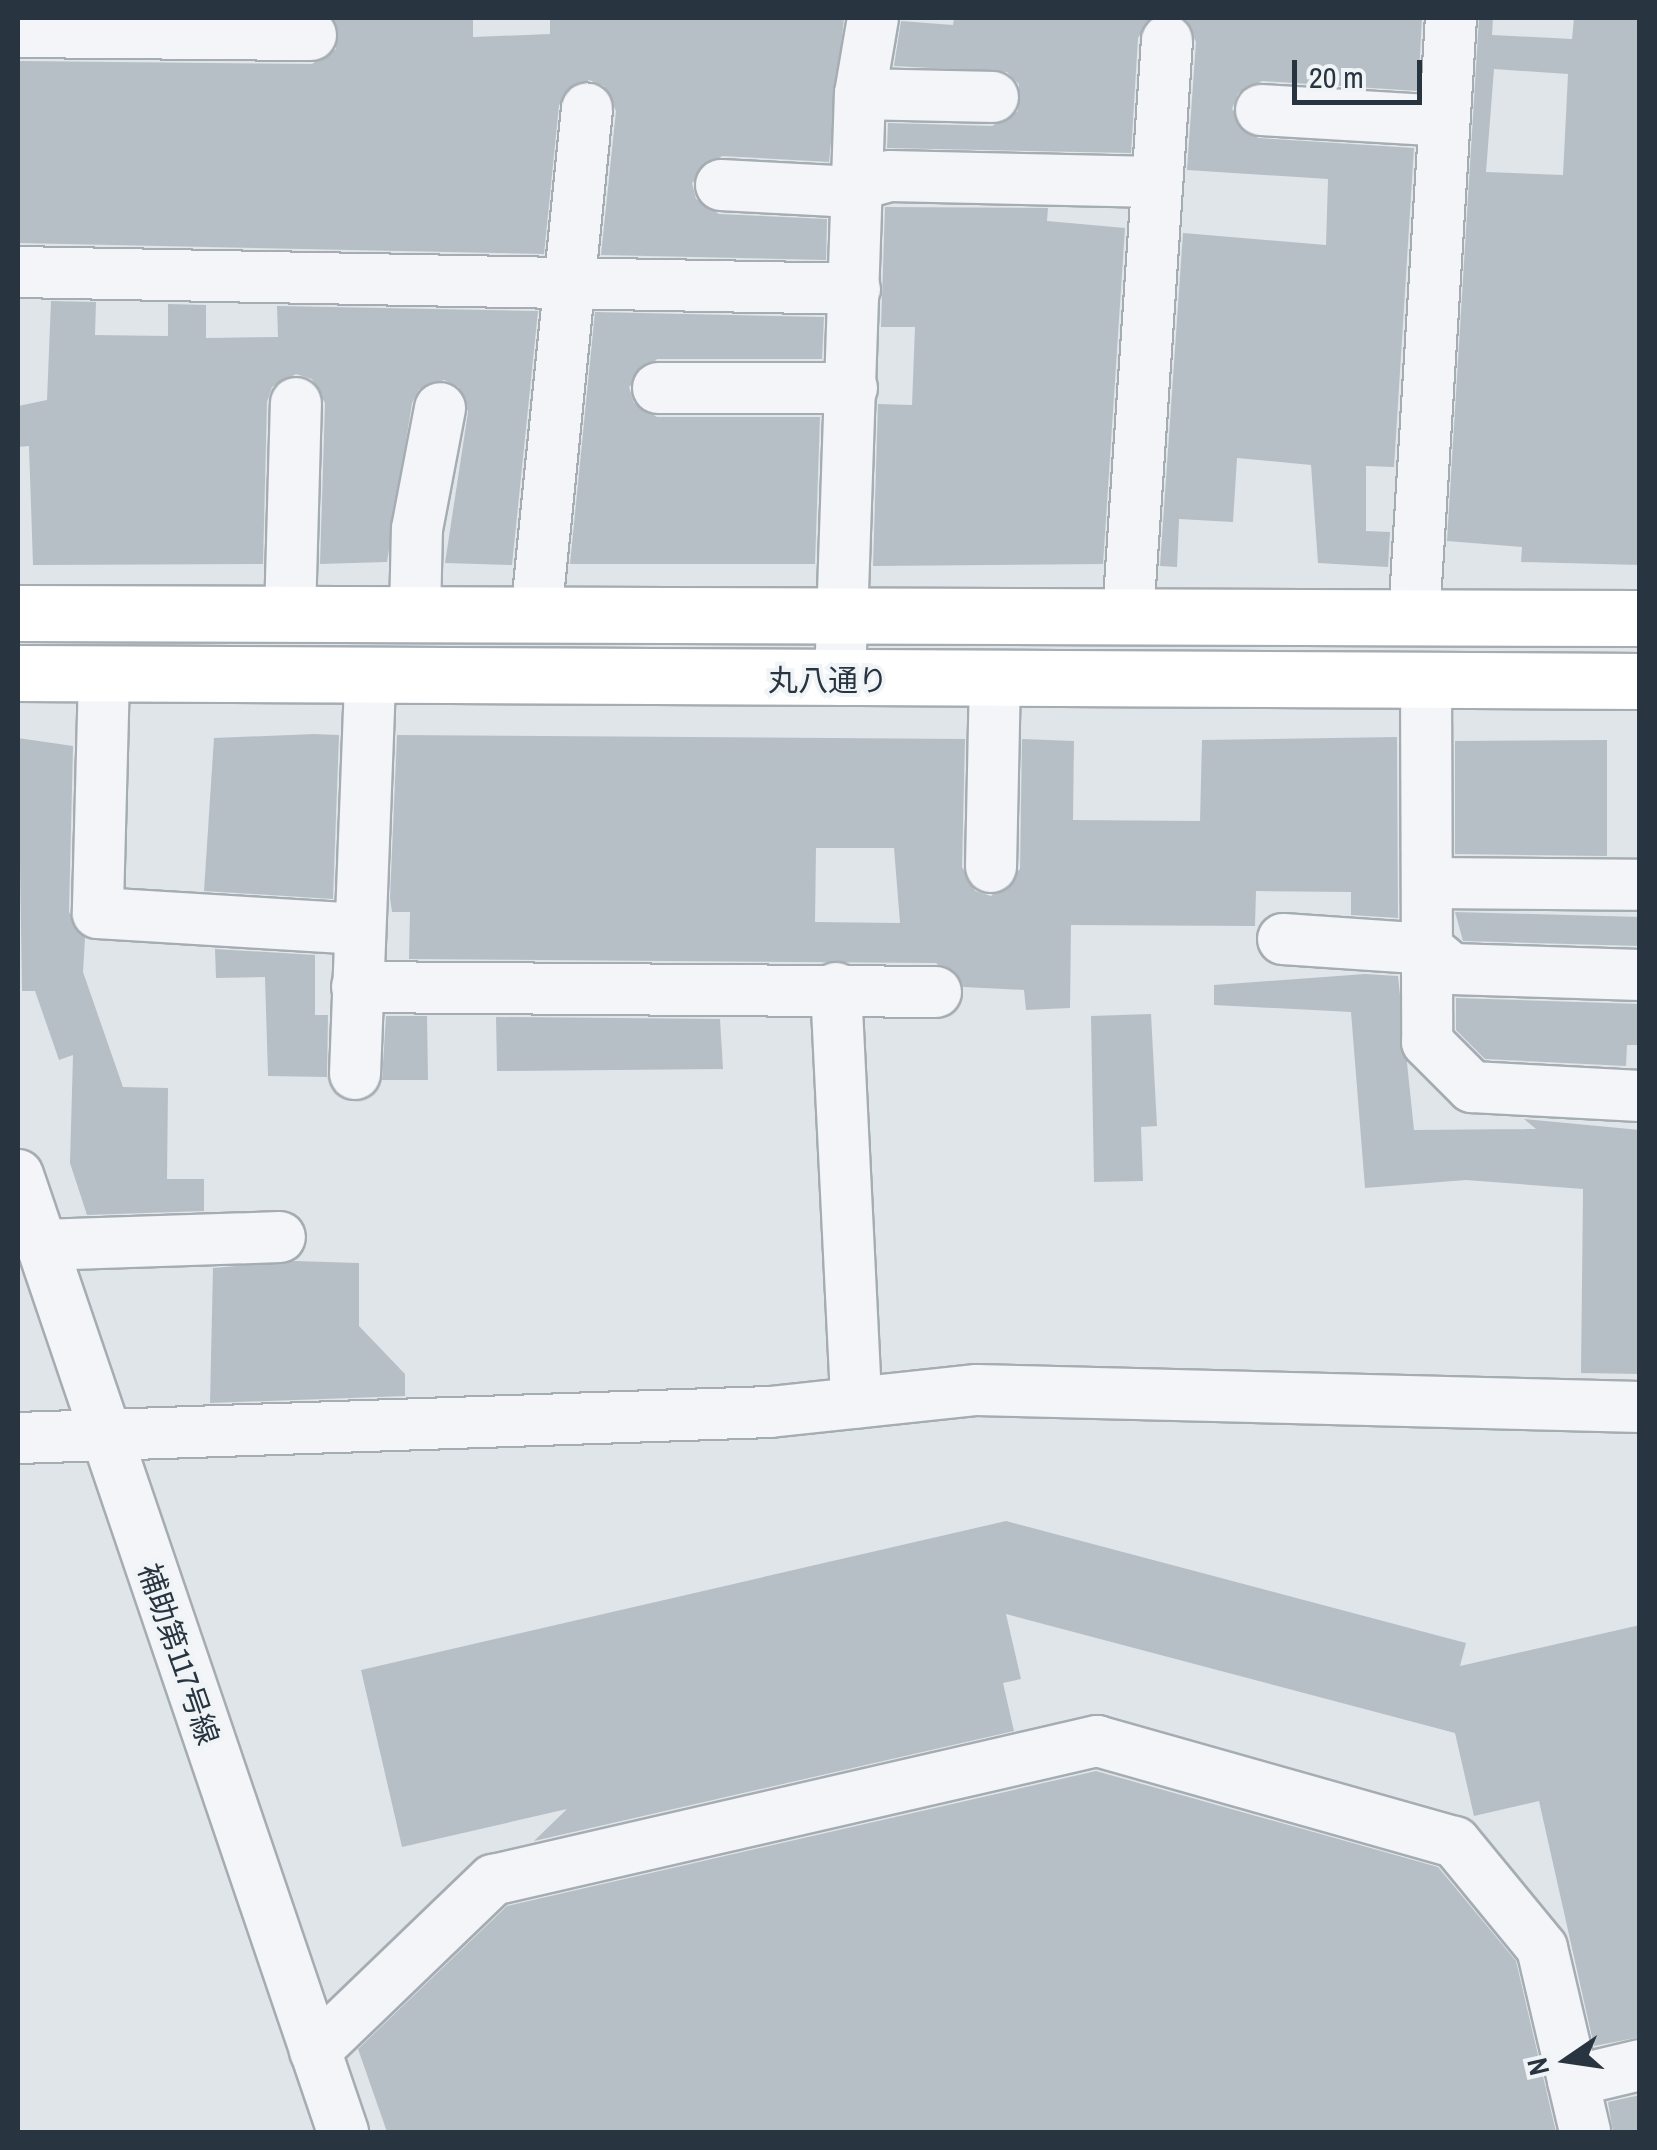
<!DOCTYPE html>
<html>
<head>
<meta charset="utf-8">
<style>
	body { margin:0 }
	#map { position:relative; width:1657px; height:2150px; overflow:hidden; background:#e0e5e9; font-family:"Archivo Narrow","Noto Sans JP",sans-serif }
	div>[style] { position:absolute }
	.building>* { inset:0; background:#b7bfc6 }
	.roads { filter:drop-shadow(2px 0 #a5adb3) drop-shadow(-2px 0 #a5adb3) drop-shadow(0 2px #a5adb3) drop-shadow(0 -2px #a5adb3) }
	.minor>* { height:50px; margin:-25px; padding:0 25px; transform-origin:25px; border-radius:25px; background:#f3f5f8 }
	.major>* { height:55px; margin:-27.5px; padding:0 27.5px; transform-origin:27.5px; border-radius:27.5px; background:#fff }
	span { translate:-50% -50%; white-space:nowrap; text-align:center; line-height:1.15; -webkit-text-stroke:8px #f0f4f7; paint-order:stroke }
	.street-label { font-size:30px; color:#283541 }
	.frame { position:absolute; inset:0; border:20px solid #283541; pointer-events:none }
	.north { position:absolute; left:1517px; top:2010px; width:100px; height:100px; -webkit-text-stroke:8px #f0f4f7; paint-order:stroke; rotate:257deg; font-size:28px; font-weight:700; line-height:40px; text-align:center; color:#283541 }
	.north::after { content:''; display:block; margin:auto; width:35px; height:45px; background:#283541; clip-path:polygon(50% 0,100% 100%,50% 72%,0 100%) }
	.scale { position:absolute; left:1292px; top:60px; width:130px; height:45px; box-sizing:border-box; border:5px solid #283541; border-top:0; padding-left:12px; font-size:30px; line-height:35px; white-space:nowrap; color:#283541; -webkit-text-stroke:8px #f0f4f7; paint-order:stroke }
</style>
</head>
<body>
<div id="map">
	<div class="building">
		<div style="clip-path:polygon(333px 18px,473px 18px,473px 37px,550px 34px,550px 18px,844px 18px,829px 162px,722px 156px,692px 183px,696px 199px,719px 214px,827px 219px,826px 260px,601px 255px,616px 111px,604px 86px,589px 80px,559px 105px,544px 254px,18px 243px,18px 61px,312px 64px,336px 49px)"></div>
		<div style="clip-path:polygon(954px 18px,1150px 18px,1138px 38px,1131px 153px,887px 148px,888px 123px,992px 126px,1018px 111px,1019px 84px,1007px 72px,894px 66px,901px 21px,953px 25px)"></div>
		<div style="clip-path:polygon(1184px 18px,1422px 18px,1418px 91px,1262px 81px,1238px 93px,1232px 109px,1258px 138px,1414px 148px,1394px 467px,1366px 466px,1366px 531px,1390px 532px,1388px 567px,1318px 563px,1311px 465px,1237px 458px,1233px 522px,1179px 519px,1177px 567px,1160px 566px,1183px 233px,1326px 245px,1328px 179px,1187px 170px,1196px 42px)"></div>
		<div style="clip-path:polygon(evenodd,1479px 18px,1493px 18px,1492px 35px,1572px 39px,1574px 18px,1640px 18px,1640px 565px,1521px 562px,1522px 547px,1447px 541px,1479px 18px,1494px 69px,1568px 74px,1563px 175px,1486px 172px,1494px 69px)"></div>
		<div style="clip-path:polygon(885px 207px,1048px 208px,1047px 221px,1125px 228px,1103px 564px,873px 566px,878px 404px,912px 405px,915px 327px,881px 327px)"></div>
		<div style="clip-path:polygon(51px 301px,96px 302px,95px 335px,168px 336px,168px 304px,206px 305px,206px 338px,278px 337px,277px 306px,538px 311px,512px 565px,445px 563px,468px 412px,459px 387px,444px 380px,419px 389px,412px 403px,387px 562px,320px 564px,325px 403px,312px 379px,296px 374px,272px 387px,267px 402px,263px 564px,33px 565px,29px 446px,18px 447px,18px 406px,47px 400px)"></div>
		<div style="clip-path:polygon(595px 312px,824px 317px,822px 359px,657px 359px,629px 387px,634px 403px,657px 417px,820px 417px,815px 564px,570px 564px)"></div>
		<div style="clip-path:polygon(314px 734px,339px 735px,333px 899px,204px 891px,214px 738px)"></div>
		<div style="clip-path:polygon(evenodd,397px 735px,965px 739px,962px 867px,975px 891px,991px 896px,1020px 869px,1022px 739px,1074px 741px,1073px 820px,1200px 821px,1202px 740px,1397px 737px,1398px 918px,1351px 915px,1351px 892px,1256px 891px,1255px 926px,1071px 925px,1070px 1008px,1026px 1010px,1024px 990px,964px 987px,936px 963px,409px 959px,410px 912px,392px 912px,390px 898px,397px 735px,816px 848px,894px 848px,900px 923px,815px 922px,816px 848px)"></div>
		<div style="clip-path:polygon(18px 738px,73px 746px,69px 912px,85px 938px,83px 972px,123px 1087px,168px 1088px,167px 1179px,204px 1179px,204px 1211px,87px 1215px,70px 1163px,73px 1055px,59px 1060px,35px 991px,22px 991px)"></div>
		<div style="clip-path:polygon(1607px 740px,1607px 856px,1455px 854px,1455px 741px)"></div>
		<div style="clip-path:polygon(1455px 912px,1640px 917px,1640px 946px,1463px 941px)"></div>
		<div style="clip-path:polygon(215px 949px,315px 955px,315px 1015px,328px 1015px,327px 1077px,268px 1076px,265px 977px,216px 978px)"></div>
		<div style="clip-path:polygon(1365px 974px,1398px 976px,1414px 1130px,1536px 1129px,1524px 1119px,1640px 1130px,1640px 1374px,1581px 1373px,1583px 1189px,1466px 1180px,1365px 1188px,1351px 1012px,1214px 1005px,1214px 985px)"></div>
		<div style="clip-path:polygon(1456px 998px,1640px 1004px,1640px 1045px,1627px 1045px,1626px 1066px,1485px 1059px,1456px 1030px)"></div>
		<div style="clip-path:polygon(1151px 1014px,1157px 1126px,1141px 1127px,1143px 1181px,1094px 1182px,1091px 1016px)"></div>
		<div style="clip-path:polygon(386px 1016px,427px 1016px,428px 1080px,382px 1080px)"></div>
		<div style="clip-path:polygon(496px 1017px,720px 1019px,723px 1069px,497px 1071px)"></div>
		<div style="clip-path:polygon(295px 1261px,359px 1263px,359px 1326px,405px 1374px,405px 1396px,210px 1403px,213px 1268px)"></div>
		<div style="clip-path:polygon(1006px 1521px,1466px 1643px,1460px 1666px,1640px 1625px,1640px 2037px,1594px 2046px,1539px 1801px,1474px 1816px,1455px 1733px,1006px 1614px,1021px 1679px,1003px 1683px,1014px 1731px,534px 1841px,567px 1809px,402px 1847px,361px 1670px)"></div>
		<div style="clip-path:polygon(1096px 1771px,1438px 1867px,1516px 1961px,1556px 2132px,387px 2132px,358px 2049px,507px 1906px)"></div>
		<div style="clip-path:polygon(1640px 2095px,1640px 2132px,1613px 2132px,1608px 2102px)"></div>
	</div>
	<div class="roads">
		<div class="minor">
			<div style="left:18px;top:32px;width:293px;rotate:0.6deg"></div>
			<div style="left:860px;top:94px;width:133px;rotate:1.3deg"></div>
			<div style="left:1261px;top:110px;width:183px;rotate:3.4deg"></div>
			<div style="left:721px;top:185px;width:114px;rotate:3deg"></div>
			<div style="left:835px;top:191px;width:57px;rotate:-15.3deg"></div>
			<div style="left:890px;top:176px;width:265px;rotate:1.3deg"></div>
			<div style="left:18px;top:272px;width:837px;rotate:1.16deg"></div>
			<div style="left:658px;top:388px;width:194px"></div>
			<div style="left:290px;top:615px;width:212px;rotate:-88.4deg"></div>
			<div style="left:415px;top:615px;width:86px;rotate:-88.7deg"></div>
			<div style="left:417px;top:529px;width:123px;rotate:-79.2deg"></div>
			<div style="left:1128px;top:615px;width:576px;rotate:-86.12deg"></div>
			<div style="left:536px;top:616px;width:510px;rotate:-84.26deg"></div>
			<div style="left:1414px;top:617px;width:600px;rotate:-86.47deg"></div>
			<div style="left:104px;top:676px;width:237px;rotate:91.5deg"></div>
			<div style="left:98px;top:913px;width:262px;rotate:3.5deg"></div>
			<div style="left:840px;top:680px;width:586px;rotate:-88.05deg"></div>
			<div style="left:860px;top:94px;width:77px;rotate:-80.3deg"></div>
			<div style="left:1426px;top:680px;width:362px;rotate:89.8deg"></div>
			<div style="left:1427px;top:1042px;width:64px;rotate:45deg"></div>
			<div style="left:1472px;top:1087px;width:168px;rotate:3.1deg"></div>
			<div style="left:991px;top:867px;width:187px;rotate:-88.8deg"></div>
			<div style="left:1428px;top:883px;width:212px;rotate:0.5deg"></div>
			<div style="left:1283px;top:939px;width:145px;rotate:3.9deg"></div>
			<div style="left:1428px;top:949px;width:31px;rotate:40deg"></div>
			<div style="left:1452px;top:969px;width:188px;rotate:1.8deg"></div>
			<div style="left:357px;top:987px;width:579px;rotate:0.49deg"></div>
			<div style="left:836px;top:988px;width:415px;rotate:87.2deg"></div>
			<div style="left:355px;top:1074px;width:393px;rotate:-87.8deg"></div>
			<div style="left:18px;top:1175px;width:1011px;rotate:71.24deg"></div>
			<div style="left:41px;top:1245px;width:239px;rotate:-1.9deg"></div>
			<div style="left:18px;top:1438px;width:752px;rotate:-1.98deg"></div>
			<div style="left:770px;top:1412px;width:208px;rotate:-6.1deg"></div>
			<div style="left:977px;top:1390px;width:663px;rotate:1.47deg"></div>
			<div style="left:315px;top:2051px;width:247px;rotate:-43.9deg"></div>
			<div style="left:493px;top:1880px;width:620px;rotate:-12.96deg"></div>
			<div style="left:1097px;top:1741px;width:372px;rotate:15.8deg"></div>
			<div style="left:1455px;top:1842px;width:137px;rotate:50.6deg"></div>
			<div style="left:1542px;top:1948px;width:189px;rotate:76.8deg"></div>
			<div style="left:1573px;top:2081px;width:69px;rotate:-13.4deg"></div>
		</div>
		<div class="major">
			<div style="left:18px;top:613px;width:1622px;rotate:0.18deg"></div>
			<div style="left:18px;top:673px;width:1622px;rotate:0.28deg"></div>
		</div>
	</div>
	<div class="street-label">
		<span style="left:828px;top:680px">丸八通り</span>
		<span style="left:179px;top:1654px;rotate:71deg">補助第117号線</span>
	</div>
	<div class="frame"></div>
	<div class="north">N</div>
	<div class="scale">20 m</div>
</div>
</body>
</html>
